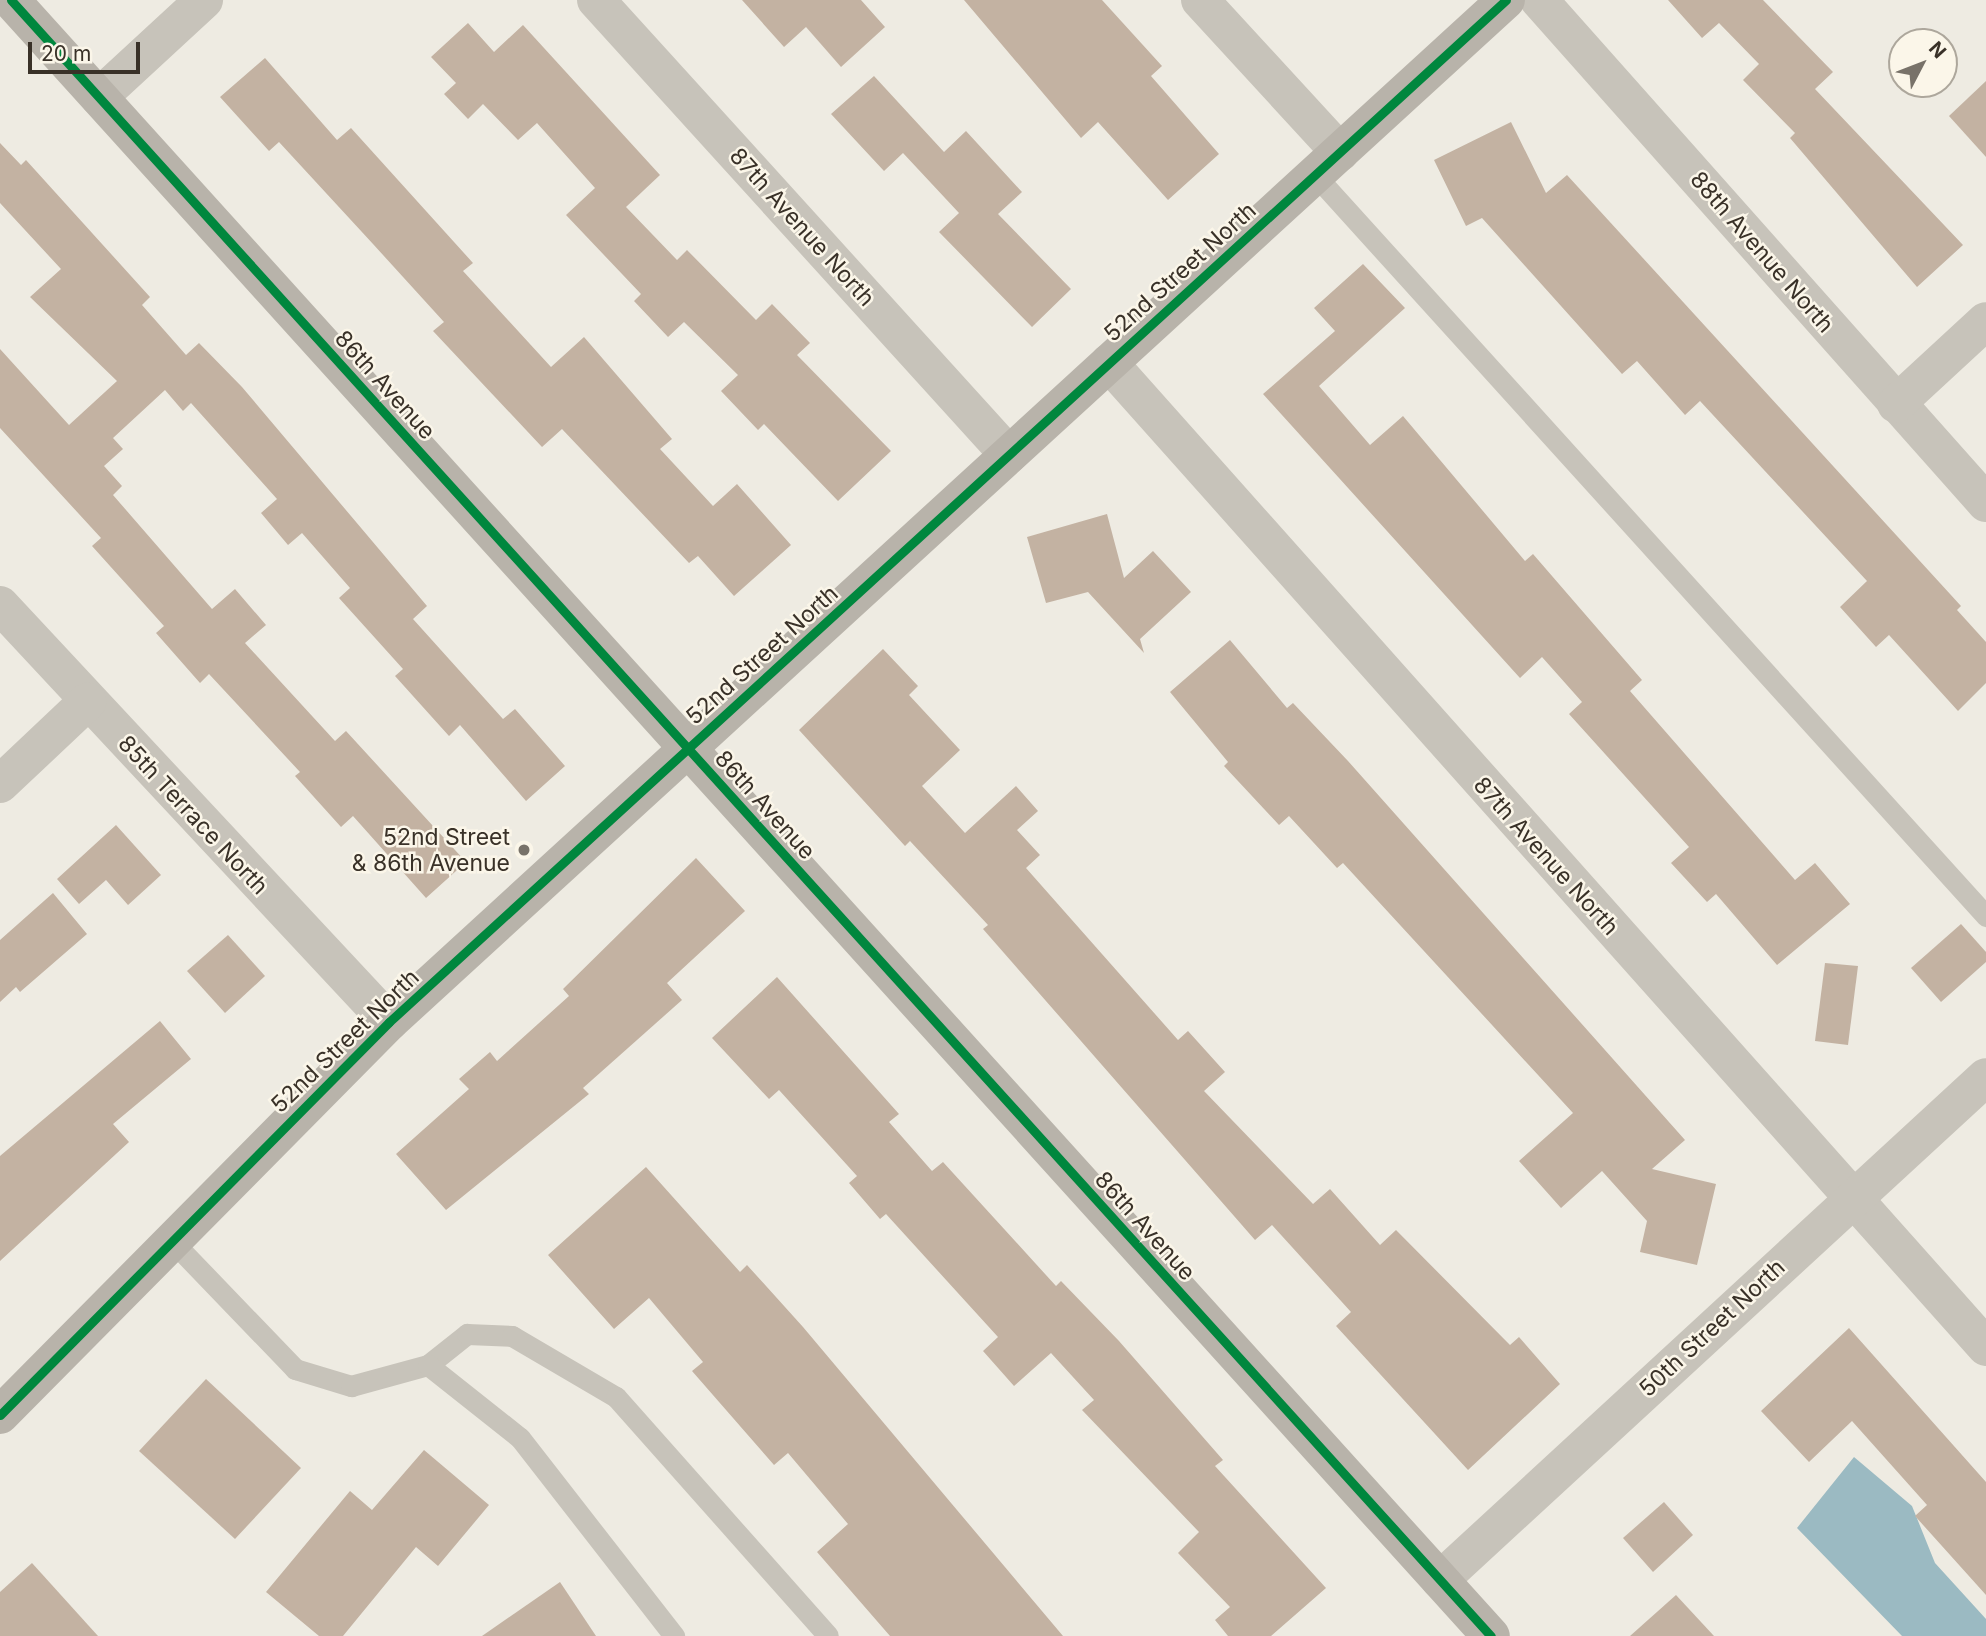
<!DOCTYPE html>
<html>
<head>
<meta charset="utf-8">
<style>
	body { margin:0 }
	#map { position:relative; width:1986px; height:1636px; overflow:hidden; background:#eeebe2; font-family:Inter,sans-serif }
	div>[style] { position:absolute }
	.water>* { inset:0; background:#9bbac2 }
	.building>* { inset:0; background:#c3b2a2 }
	.lane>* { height:21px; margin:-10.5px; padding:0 10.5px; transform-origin:10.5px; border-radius:10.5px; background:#c7c3ba }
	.street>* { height:38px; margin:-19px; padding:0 19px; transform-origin:19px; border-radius:19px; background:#c7c3ba }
	.secondary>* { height:38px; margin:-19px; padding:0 19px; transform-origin:19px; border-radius:19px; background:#b8b3aa }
	.cycleway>* { height:9px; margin:-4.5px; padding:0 4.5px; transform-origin:4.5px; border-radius:4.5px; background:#00873e }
	.dots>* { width:19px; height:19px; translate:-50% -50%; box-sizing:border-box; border:4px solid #fbf6e9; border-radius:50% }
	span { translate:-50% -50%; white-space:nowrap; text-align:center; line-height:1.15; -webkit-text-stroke:5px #fbf6e9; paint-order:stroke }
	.street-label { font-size:23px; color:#393128 }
	.poi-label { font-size:23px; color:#393128 }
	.right { translate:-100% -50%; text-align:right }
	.north { position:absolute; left:1888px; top:28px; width:70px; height:70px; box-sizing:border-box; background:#fbf6e9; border:2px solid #ada79c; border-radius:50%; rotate:48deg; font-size:19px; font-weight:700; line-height:28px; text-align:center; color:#393128 }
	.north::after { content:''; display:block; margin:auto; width:24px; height:32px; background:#787269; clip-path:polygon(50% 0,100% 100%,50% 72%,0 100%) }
	.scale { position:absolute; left:28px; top:42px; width:112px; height:32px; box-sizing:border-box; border:4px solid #393128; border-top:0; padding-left:9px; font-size:21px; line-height:24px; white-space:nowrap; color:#393128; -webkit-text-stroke:5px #fbf6e9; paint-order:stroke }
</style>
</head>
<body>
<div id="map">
	<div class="water">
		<div style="clip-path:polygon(1854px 1457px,1912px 1506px,1935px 1563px,1986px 1619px,1986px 1636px,1902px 1636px,1797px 1528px)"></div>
	</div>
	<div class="building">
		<div style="clip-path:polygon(742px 0,861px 0,885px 27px,841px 67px,806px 27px,784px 47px)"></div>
		<div style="clip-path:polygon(964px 0,1102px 0,1162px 66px,1151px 76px,1219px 154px,1168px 200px,1098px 122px,1081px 138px)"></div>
		<div style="clip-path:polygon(1668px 0,1763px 0,1833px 72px,1815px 89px,1963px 245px,1917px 287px,1790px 138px,1795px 133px,1743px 80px,1759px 64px,1719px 23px,1702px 38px)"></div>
		<div style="clip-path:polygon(468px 23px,494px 52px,523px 25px,660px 175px,626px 207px,677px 260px,687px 250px,756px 320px,772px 304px,810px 343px,797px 355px,891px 451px,838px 501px,764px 424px,758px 430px,721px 391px,738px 375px,684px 322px,668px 337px,634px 301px,641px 294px,566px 215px,595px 188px,537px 123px,518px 140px,483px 104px,468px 119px,444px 94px,456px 83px,431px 57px)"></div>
		<div style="clip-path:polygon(265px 58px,337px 140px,351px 128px,473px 263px,463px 271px,551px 367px,584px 337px,672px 439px,660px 449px,713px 506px,737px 484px,791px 545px,734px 596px,698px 556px,689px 563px,562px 429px,542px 447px,433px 331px,444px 322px,373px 244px,279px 142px,269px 151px,220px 97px)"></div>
		<div style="clip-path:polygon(874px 76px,944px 152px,966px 131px,1022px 192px,998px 214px,1071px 289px,1032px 327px,939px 232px,959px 213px,903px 153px,884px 171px,831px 114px)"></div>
		<div style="clip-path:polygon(1986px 81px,1986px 157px,1949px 116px)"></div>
		<div style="clip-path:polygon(1511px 122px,1546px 193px,1567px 175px,1961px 606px,1957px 610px,1986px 642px,1986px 683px,1958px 711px,1889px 635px,1876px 647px,1840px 607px,1867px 581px,1700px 401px,1685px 415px,1637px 361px,1622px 374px,1482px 218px,1466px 226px,1434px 160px)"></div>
		<div style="clip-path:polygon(0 143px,21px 165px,26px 160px,150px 297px,142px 305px,186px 355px,199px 343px,242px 387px,427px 606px,413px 619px,503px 719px,515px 709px,565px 766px,526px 801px,460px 725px,449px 736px,395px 676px,403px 669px,339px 598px,350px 588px,302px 533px,288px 545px,261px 513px,277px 499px,191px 403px,183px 411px,165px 390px,113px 438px,123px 449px,104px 466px,122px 486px,113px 495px,212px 609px,235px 589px,266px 625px,245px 643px,335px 741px,346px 731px,466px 862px,426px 898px,353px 816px,341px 827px,295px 776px,300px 772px,209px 674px,200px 683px,156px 633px,164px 626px,92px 546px,101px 538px,0 428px,0 349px,69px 425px,117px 381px,30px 297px,61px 269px,0 203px)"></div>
		<div style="clip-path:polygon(1363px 264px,1405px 308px,1319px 386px,1370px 445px,1403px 416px,1525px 561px,1533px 554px,1642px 680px,1630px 691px,1795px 880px,1815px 863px,1850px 904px,1777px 965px,1716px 894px,1707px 902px,1671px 863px,1689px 847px,1569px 714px,1582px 702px,1542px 657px,1520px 678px,1263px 394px,1335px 331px,1314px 308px)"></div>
		<div style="clip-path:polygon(1107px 514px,1124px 578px,1153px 551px,1191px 592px,1140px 639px,1144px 653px,1088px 592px,1046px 603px,1027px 537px)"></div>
		<div style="clip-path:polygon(1230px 640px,1287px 708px,1293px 703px,1348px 761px,1685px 1140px,1652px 1169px,1716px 1184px,1697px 1265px,1640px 1252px,1647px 1221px,1602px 1171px,1561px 1208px,1519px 1161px,1573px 1113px,1343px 863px,1337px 868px,1289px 816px,1279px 825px,1224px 766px,1228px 762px,1170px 692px)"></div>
		<div style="clip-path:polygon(883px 649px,918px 686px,909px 695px,960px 750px,922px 786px,965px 833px,1016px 786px,1038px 811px,1017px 830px,1040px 855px,1026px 868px,1178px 1040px,1188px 1031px,1225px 1072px,1204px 1091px,1313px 1204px,1330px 1189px,1380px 1245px,1396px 1230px,1510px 1345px,1519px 1337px,1560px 1384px,1468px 1470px,1336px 1326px,1351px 1312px,1272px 1225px,1255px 1240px,983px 929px,988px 925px,910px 841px,905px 846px,799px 730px)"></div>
		<div style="clip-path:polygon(116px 825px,161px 875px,128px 905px,106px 880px,79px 904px,57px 879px)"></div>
		<div style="clip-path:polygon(696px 858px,745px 911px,667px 983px,682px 1000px,583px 1088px,589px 1094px,446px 1210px,396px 1154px,469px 1089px,459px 1079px,490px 1052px,497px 1061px,569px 996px,563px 989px)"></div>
		<div style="clip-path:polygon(53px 893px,87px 934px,20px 992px,16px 987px,0 1002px,0 940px)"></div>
		<div style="clip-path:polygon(1961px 924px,1986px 952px,1986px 962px,1941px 1002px,1911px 968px)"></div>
		<div style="clip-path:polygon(228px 935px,265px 976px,225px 1013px,187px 971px)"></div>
		<div style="clip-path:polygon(1825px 963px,1858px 966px,1848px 1045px,1815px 1041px)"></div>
		<div style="clip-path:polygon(777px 977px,899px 1114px,889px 1122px,932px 1171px,943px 1162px,1056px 1286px,1061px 1281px,1119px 1341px,1223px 1460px,1215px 1466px,1326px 1588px,1271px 1636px,1228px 1636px,1215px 1620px,1230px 1607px,1178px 1553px,1199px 1532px,1082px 1410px,1094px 1400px,1051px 1353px,1014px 1386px,983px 1351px,998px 1337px,886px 1214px,880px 1219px,849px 1183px,857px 1176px,779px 1090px,769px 1099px,712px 1038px)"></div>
		<div style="clip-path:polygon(160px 1021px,191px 1059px,113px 1124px,129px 1142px,0 1261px,0 1156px)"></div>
		<div style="clip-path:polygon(646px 1167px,740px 1272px,747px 1265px,803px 1327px,1063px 1636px,890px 1636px,817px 1552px,848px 1524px,788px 1453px,774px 1465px,692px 1371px,703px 1362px,649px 1298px,614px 1329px,548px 1255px)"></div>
		<div style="clip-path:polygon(1849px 1328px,1986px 1482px,1986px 1595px,1915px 1516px,1927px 1505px,1852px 1421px,1809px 1462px,1761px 1411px)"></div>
		<div style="clip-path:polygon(206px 1379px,301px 1468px,235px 1539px,139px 1451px)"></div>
		<div style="clip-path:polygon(424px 1450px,489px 1505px,438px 1566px,416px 1547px,343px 1636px,319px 1636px,266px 1592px,350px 1491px,372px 1510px)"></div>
		<div style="clip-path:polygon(1664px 1502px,1693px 1535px,1653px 1572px,1623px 1538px)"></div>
		<div style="clip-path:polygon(32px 1563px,98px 1636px,0 1636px,0 1592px)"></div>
		<div style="clip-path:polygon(560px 1582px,596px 1636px,482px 1636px)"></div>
		<div style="clip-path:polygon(1676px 1595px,1714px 1636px,1630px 1636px)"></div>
	</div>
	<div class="lane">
		<div style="left:1315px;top:175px;width:1000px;rotate:47.84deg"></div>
		<div style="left:172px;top:1241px;width:178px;rotate:46.1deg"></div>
		<div style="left:295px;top:1369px;width:59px;rotate:16.9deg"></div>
		<div style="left:351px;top:1386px;width:80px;rotate:-15.3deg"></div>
		<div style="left:428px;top:1365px;width:50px;rotate:-38.5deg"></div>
		<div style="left:467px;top:1334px;width:45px;rotate:2.5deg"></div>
		<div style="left:512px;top:1336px;width:121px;rotate:30.4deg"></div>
		<div style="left:616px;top:1397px;width:319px;rotate:48.4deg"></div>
		<div style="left:428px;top:1365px;width:117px;rotate:38.4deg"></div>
		<div style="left:520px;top:1438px;width:251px;rotate:52.1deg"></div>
	</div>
	<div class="street">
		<div style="left:596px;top:0;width:614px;rotate:47.77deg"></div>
		<div style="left:1200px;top:0;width:207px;rotate:47.4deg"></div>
		<div style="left:1539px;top:0;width:673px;rotate:48.37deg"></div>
		<div style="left:99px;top:97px;width:143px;rotate:-42.7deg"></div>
		<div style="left:1109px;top:363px;width:1318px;rotate:48.29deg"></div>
		<div style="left:1896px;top:404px;width:122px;rotate:-42.7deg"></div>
		<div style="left:0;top:605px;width:570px;rotate:46.99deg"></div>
		<div style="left:0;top:784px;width:120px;rotate:-43.3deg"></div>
		<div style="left:1440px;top:1580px;width:742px;rotate:-42.65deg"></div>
	</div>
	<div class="secondary">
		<div style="left:11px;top:0;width:2206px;rotate:47.87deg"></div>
		<div style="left:0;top:1415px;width:553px;rotate:-45.29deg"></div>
		<div style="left:389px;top:1022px;width:1514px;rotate:-42.46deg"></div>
	</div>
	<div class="cycleway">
		<div style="left:11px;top:0;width:2206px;rotate:47.87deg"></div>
		<div style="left:0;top:1415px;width:553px;rotate:-45.29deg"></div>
		<div style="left:389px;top:1022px;width:1514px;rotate:-42.46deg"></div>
	</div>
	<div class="dots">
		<div style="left:524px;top:850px;background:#787269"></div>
	</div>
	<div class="street-label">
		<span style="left:802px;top:227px;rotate:48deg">87th Avenue North</span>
		<span style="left:1762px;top:252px;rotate:49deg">88th Avenue North</span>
		<span style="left:1180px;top:272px;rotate:-42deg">52nd Street North</span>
		<span style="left:385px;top:385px;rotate:48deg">86th Avenue</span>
		<span style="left:762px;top:655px;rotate:-42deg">52nd Street North</span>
		<span style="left:765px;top:805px;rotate:48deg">86th Avenue</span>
		<span style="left:193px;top:815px;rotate:47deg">85th Terrace North</span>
		<span style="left:1546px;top:856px;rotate:48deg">87th Avenue North</span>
		<span style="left:345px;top:1041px;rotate:-44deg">52nd Street North</span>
		<span style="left:1145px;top:1226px;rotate:48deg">86th Avenue</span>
		<span style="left:1712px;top:1328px;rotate:-43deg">50th Street North</span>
	</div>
	<div class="poi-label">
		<span class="right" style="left:510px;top:850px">52nd Street<br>&amp; 86th Avenue</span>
	</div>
	<div class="north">N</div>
	<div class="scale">20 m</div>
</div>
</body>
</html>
